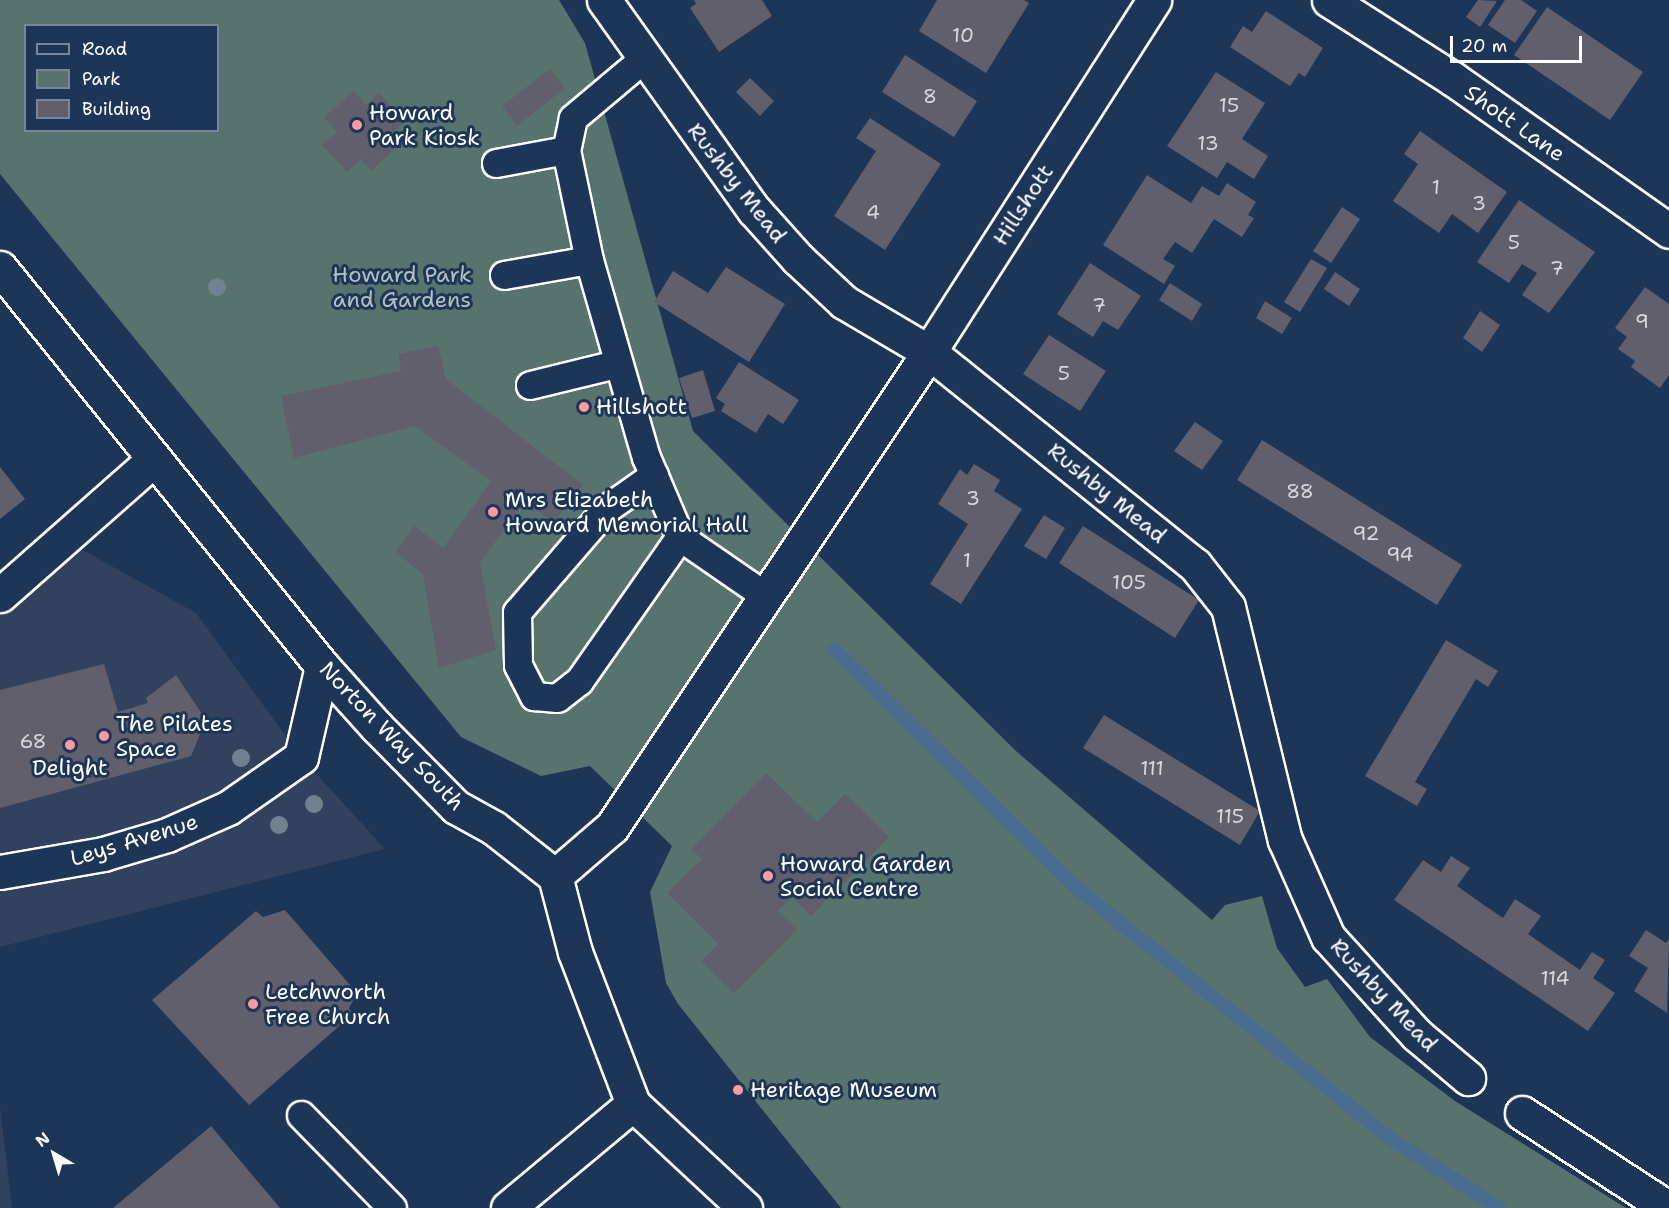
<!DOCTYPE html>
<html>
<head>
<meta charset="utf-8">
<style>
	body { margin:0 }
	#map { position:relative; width:1669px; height:1208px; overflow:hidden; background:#1d3557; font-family:"Shantell Sans",sans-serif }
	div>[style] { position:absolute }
	.built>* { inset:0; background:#32425e }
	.green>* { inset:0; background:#58726e }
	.stream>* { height:14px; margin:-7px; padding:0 7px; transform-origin:7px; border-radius:7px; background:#4b6c91 }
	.building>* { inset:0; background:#625f6d }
	.roads { filter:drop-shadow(2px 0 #fff) drop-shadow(-2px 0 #fff) drop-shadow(0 2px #fff) drop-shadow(0 -2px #fff) }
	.service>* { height:27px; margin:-13.5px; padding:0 13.5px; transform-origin:13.5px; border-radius:13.5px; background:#1d3557 }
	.minor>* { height:33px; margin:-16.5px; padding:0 16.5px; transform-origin:16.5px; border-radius:16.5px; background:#1d3557 }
	.tertiary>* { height:33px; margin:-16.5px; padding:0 16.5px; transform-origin:16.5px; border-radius:16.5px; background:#1d3557 }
	.trees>* { width:18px; height:18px; margin:-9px; border-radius:50%; background:#708190 }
	.dots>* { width:16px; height:16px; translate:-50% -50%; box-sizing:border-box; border:3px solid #1d3557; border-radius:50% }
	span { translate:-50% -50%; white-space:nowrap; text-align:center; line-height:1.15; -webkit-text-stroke:6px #1d3557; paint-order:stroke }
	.number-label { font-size:20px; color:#d8d7da }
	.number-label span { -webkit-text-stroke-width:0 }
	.poi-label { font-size:22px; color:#fff }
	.left { translate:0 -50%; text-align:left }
	.street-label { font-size:22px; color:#fff }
	.park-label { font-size:22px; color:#b4c0be }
	.legend { position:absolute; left:24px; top:24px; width:195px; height:108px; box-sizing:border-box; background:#1d3557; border:2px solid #77869a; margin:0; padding:8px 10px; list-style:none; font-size:18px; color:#fff }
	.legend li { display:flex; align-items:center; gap:12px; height:30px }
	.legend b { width:30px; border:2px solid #77869a }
	.north { position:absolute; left:24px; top:1124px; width:60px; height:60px; -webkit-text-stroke:4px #1d3557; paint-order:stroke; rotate:322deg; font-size:16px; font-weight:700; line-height:24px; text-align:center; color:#fff }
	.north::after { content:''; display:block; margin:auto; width:21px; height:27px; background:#fff; clip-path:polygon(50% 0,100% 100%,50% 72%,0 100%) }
	.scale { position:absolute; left:1450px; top:36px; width:132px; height:27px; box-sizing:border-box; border:3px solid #fff; border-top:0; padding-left:8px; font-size:18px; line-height:21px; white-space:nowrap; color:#fff; -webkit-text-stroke:4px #1d3557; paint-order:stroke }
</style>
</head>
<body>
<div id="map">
	<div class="built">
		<div style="clip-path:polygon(61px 538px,196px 613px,301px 757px,385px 849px,0 947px,0 595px)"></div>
		<div style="clip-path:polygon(0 1107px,12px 1208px,0 1208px)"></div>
	</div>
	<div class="green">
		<div style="clip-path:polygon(evenodd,0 0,559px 0,585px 43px,693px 431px,1016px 751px,1212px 920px,1225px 905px,1262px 896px,1277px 948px,1305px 987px,1327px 979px,1370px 1037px,1455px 1101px,1626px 1208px,841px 1208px,678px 1004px,666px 983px,650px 892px,672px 846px,590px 766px,541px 776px,461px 737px,0 174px,0 0,26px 26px,218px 26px,218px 130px,26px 130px,26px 26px)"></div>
	</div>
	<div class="stream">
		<div style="left:834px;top:649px;width:337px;rotate:44.6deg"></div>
		<div style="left:1074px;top:886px;width:402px;rotate:38.6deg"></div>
		<div style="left:1388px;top:1137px;width:132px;rotate:32.6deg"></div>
	</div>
	<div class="building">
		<div style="clip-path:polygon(694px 0,762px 0,772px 16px,719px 52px,690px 8px,696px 4px)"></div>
		<div style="clip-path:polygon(937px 0,1024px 0,1029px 3px,986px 73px,919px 31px)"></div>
		<div style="clip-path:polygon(1478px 0,1497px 1px,1480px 27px,1466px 17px)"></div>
		<div style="clip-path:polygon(1505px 0,1521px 0,1537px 11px,1515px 43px,1488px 25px)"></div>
		<div style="clip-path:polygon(1547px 7px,1643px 72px,1610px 120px,1514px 55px)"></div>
		<div style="clip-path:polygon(1266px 11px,1323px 48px,1305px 77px,1299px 73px,1290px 86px,1230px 47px,1243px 26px,1252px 32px)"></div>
		<div style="clip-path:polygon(905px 55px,977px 101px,954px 137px,882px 92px)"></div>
		<div style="clip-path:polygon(550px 69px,565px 88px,517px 126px,502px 106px)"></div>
		<div style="clip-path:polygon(1216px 72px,1265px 103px,1242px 139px,1268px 156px,1254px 179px,1227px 162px,1217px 178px,1167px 146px)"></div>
		<div style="clip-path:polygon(750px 78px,774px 101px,760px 116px,736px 92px)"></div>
		<div style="clip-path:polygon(353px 91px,366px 105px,379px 93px,405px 121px,392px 133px,402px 142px,371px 171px,361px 159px,347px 172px,322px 145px,337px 132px,324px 118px)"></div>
		<div style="clip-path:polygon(870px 118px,941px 164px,885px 250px,834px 216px,876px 151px,856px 138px)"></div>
		<div style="clip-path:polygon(1420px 131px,1507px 192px,1478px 233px,1452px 214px,1439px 233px,1393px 201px,1418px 164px,1404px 154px)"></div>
		<div style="clip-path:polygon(1147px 175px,1191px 203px,1202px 186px,1219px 196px,1227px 183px,1256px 202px,1248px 215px,1254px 218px,1242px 237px,1214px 219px,1192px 253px,1175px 242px,1163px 259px,1175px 266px,1164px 284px,1103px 245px)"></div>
		<div style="clip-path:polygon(1519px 200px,1595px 252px,1549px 313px,1522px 295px,1537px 273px,1522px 264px,1509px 283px,1477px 262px)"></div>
		<div style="clip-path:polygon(1342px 207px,1360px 219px,1331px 263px,1313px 251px)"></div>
		<div style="clip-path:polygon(1311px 259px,1327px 268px,1300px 312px,1284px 302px)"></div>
		<div style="clip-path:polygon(1090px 263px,1141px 296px,1118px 330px,1103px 321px,1093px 337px,1057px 314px)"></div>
		<div style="clip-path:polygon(726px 267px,785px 304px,749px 362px,654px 302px,673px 271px,708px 293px)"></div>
		<div style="clip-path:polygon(1335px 272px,1360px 289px,1349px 306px,1324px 289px)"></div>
		<div style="clip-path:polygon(1170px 283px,1202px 304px,1192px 321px,1159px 300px)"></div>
		<div style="clip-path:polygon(1645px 287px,1669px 304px,1669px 375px,1660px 388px,1631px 367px,1635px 361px,1618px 349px,1627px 337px,1615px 328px)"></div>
		<div style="clip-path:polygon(1265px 301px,1292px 318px,1282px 334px,1256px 318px)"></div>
		<div style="clip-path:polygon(1480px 311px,1500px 325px,1482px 352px,1463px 338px)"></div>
		<div style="clip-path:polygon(1049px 335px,1106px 371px,1080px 411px,1023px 374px)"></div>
		<div style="clip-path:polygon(438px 346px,446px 379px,583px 485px,554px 522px,524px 502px,480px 563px,496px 650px,439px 668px,423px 575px,396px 552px,414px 526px,443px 548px,491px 481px,415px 426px,294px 458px,281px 396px,401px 371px,398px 354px)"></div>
		<div style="clip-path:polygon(739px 362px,799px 400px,783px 424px,768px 414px,756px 433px,721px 411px,725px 404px,716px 398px)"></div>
		<div style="clip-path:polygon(703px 370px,715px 411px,692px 418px,679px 378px)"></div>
		<div style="clip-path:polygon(1195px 422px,1223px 441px,1202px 470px,1174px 451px)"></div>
		<div style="clip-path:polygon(1262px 440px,1462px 565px,1437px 605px,1237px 480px)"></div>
		<div style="clip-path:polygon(974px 464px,1000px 480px,994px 491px,1022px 509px,961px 604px,930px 584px,968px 524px,938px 504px,960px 469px,967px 475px)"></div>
		<div style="clip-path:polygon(0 467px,25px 499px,0 519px)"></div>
		<div style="clip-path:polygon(1044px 515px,1065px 528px,1046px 559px,1024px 546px)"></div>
		<div style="clip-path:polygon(1083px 526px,1199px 600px,1175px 638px,1059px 563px)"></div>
		<div style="clip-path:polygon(1446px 640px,1498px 671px,1488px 687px,1476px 679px,1415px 782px,1427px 789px,1417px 806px,1365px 776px)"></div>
		<div style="clip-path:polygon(104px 664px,118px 712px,148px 703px,146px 698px,176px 675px,206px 720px,191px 756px,0 808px,0 690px)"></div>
		<div style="clip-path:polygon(1104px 715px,1260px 811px,1240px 845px,1083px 748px)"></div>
		<div style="clip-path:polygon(766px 773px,817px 822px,845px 794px,889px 837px,811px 916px,792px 897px,778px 911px,797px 930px,734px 993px,701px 961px,718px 944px,667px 893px,702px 859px,691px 849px)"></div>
		<div style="clip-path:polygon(1451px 856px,1470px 868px,1457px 886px,1481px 903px,1503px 918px,1515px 899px,1541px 916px,1528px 934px,1580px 970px,1592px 952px,1605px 960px,1593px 978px,1615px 993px,1588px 1031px,1394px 900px,1423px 860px,1441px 872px)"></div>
		<div style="clip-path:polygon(285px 910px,357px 993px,349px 1008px,353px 1014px,249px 1105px,152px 1000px,256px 911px,263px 917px)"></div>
		<div style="clip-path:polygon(1646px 930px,1666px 943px,1669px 939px,1667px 1013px,1634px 991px,1648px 968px,1629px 956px)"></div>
		<div style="clip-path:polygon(211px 1126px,280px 1208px,113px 1208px)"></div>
	</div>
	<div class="roads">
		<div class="service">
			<div style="left:643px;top:59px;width:92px;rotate:139.9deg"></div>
			<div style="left:573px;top:118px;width:33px;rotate:102deg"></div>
			<div style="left:566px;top:150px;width:112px;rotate:78.2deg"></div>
			<div style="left:589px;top:260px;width:205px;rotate:73.9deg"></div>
			<div style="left:646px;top:457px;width:87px;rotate:67deg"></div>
			<div style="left:680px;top:537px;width:106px;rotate:34.6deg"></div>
			<div style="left:496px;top:163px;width:71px;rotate:-10.5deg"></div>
			<div style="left:504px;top:275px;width:86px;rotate:-10deg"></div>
			<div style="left:530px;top:385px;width:89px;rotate:-13.7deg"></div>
			<div style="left:654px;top:475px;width:59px;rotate:144.7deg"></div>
			<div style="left:606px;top:509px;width:136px;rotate:130.8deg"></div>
			<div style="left:517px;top:612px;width:53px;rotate:88.9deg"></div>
			<div style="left:518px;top:665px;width:35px;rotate:63deg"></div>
			<div style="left:534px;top:696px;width:23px;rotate:5deg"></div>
			<div style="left:557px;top:698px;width:28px;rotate:-38deg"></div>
			<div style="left:579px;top:681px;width:176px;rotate:-55deg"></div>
			<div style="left:301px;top:1115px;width:130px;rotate:45.6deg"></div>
		</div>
		<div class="minor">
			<div style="left:604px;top:0;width:258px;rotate:54.5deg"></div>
			<div style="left:754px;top:210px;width:66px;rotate:48.1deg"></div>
			<div style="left:798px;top:259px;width:63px;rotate:43.1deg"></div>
			<div style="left:844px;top:302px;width:99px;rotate:30.5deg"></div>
			<div style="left:929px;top:352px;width:341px;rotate:38.7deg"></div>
			<div style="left:1195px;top:565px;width:53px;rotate:51.8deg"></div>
			<div style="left:1228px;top:607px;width:240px;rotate:76.3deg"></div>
			<div style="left:1285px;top:840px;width:106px;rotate:66.1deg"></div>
			<div style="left:1328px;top:937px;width:132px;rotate:47.8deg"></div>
			<div style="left:1417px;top:1035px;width:67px;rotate:40.1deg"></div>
			<div style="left:1329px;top:0;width:147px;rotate:32.5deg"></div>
			<div style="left:1453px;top:79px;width:264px;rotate:35.1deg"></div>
			<div style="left:0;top:595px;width:204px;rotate:-41.4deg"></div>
			<div style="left:0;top:872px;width:105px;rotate:-9.9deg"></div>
			<div style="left:103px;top:854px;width:67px;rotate:-16.5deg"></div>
			<div style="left:167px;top:835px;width:67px;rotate:-23.9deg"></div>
			<div style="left:228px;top:808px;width:89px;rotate:-34.9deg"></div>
			<div style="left:301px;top:757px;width:93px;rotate:-77deg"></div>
			<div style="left:555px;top:876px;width:75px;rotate:-40.7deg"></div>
			<div style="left:612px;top:827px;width:571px;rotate:-56.28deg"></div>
			<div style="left:929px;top:352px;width:418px;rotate:-57.4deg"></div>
			<div style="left:1522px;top:1113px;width:174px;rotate:33.1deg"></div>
			<div style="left:508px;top:1208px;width:163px;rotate:-39.8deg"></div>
		</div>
		<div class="tertiary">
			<div style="left:0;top:268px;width:512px;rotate:51.03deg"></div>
			<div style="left:322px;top:666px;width:82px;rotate:48deg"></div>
			<div style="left:377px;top:727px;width:112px;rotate:45.4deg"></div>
			<div style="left:456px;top:807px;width:43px;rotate:28.9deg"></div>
			<div style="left:494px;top:828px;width:78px;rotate:38.2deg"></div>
			<div style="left:555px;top:876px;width:79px;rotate:75.3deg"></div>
			<div style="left:575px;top:952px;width:163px;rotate:69.1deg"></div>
			<div style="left:633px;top:1104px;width:153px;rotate:42.9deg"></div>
		</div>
	</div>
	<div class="trees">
		<div style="left:217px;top:287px"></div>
		<div style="left:241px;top:758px"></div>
		<div style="left:314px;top:804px"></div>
		<div style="left:279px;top:825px"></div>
	</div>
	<div class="dots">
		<div style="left:357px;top:125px;background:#ff9aa2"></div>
		<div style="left:584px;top:407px;background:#ff9aa2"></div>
		<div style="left:493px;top:512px;background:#ff9aa2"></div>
		<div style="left:104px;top:736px;background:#ff9aa2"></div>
		<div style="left:70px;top:745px;background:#ff9aa2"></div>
		<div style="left:768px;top:876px;background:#ff9aa2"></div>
		<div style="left:253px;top:1004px;background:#ff9aa2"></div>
		<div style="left:738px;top:1090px;background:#ff9aa2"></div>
	</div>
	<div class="number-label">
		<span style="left:963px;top:35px">10</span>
		<span style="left:930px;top:96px">8</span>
		<span style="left:1229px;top:105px">15</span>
		<span style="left:1208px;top:143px">13</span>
		<span style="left:1436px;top:187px">1</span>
		<span style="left:1479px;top:203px">3</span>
		<span style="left:873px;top:212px">4</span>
		<span style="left:1514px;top:242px">5</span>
		<span style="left:1557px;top:268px">7</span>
		<span style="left:1099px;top:305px">7</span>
		<span style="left:1642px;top:321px">9</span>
		<span style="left:1064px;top:373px">5</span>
		<span style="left:1300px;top:491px">88</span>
		<span style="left:973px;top:498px">3</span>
		<span style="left:1366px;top:533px">92</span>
		<span style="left:1400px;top:554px">94</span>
		<span style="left:967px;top:560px">1</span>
		<span style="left:1129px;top:582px">105</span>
		<span style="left:33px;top:741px">68</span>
		<span style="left:1152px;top:768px">111</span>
		<span style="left:1230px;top:816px">115</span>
		<span style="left:1555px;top:978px">114</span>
	</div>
	<div class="poi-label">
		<span class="left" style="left:369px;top:125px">Howard<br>Park Kiosk</span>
		<span class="left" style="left:596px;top:407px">Hillshott</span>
		<span class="left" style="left:505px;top:512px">Mrs Elizabeth<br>Howard Memorial Hall</span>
		<span class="left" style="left:116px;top:736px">The Pilates<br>Space</span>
		<span style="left:70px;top:768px">Delight</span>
		<span class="left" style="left:780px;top:876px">Howard Garden<br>Social Centre</span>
		<span class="left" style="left:265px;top:1004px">Letchworth<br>Free Church</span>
		<span class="left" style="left:750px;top:1090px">Heritage Museum</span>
	</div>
	<div class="street-label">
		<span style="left:1515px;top:123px;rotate:35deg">Shott Lane</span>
		<span style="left:737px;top:183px;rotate:52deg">Rushby Mead</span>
		<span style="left:1023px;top:205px;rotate:-57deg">Hillshott</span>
		<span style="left:1107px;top:493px;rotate:39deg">Rushby Mead</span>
		<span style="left:392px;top:736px;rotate:46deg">Norton Way South</span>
		<span style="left:134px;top:840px;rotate:-17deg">Leys Avenue</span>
		<span style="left:1384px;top:995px;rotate:47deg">Rushby Mead</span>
	</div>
	<div class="park-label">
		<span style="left:402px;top:287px">Howard Park<br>and Gardens</span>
	</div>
	<ul class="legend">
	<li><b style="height:8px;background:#1d3557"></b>Road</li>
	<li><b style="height:16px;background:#58726e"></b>Park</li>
	<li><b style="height:16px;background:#625f6d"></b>Building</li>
	</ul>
	<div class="north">N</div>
	<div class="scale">20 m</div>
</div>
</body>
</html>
